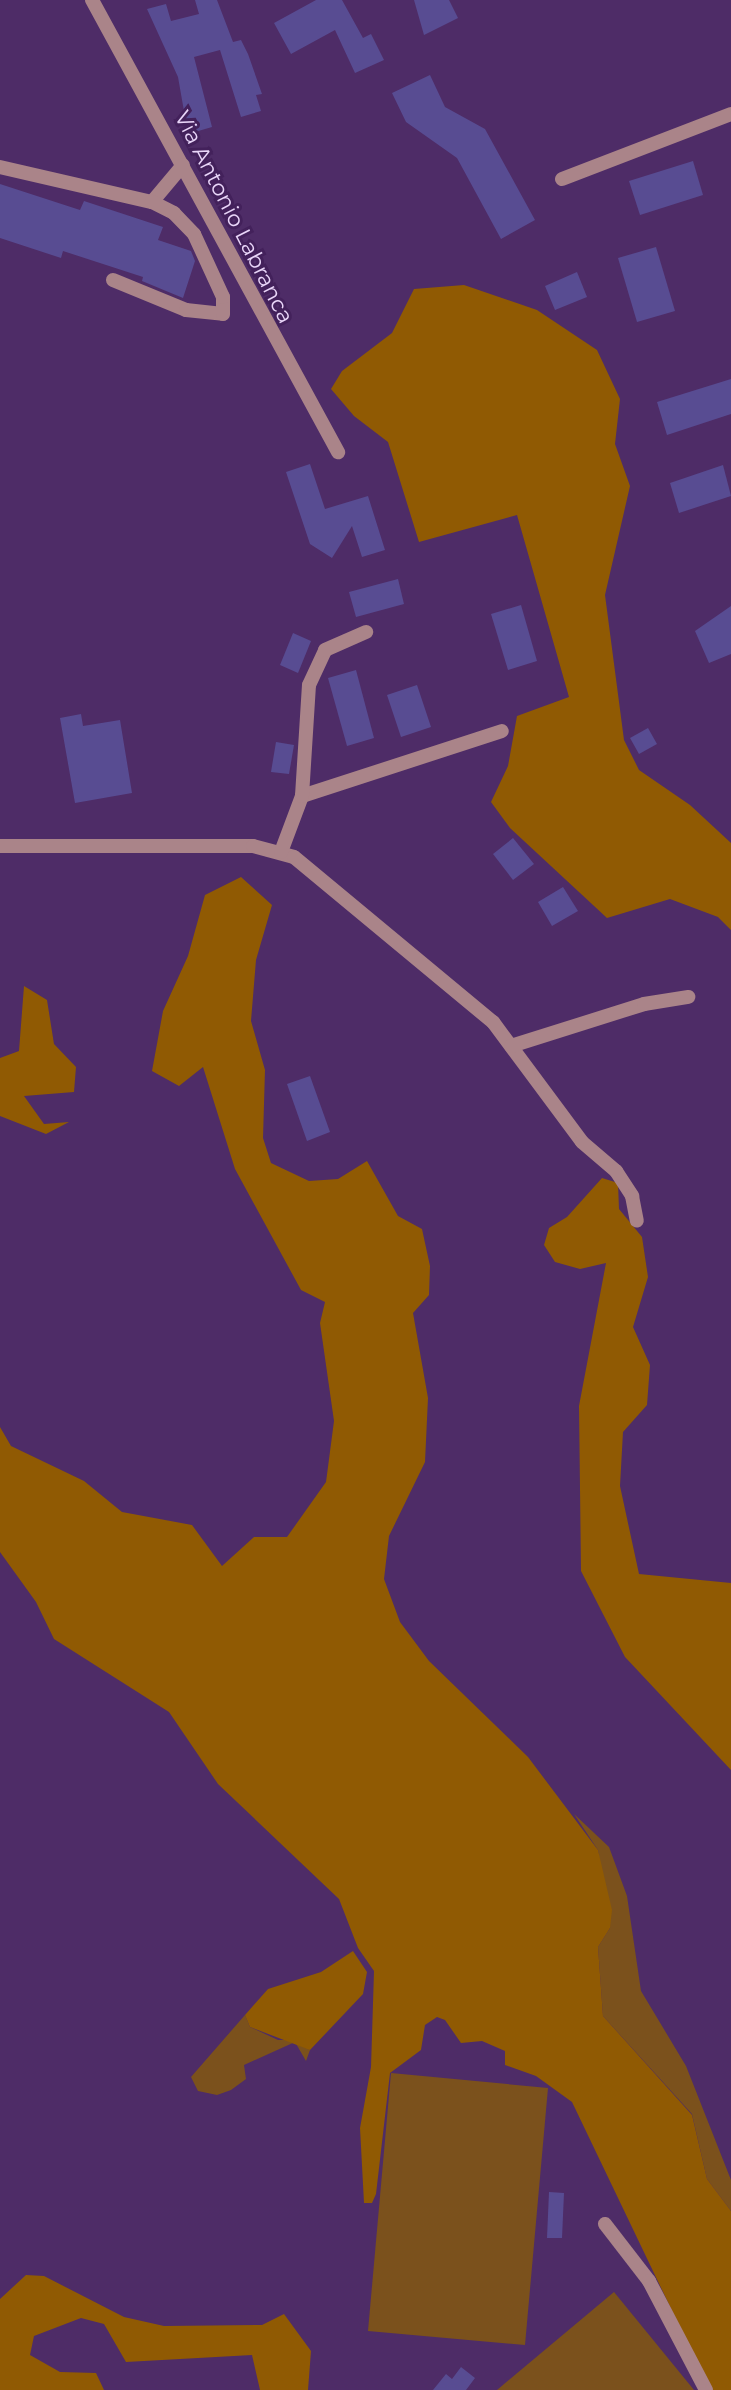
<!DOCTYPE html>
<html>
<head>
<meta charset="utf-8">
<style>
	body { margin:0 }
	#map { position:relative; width:731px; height:2390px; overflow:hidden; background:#4e2c67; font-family:Montserrat,sans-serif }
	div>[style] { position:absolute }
	.green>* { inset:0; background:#7b511c }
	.forest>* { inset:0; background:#905a03 }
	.building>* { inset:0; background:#584c92 }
	.minor>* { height:14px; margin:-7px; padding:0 7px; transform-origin:7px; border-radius:7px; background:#aa8489 }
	span { translate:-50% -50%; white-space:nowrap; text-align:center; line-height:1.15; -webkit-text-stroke:6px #43215b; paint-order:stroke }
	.street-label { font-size:22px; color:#e9d6f9 }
</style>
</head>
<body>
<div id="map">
	<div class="green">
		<div style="clip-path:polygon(574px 1814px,609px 1847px,627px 1896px,641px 1991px,686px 2066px,731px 2180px,731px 2211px,707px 2179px,692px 2114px,603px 2016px,598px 1947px,610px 1928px,598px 1850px)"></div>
		<div style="clip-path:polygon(245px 2015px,250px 2027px,278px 2040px,296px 2040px,310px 2050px,306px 2061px,295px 2042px,244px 2065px,246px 2079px,231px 2090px,217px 2095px,198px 2091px,191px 2077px)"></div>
		<div style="clip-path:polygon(391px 2073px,548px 2088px,525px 2345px,368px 2331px)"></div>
		<div style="clip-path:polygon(614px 2292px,694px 2390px,497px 2390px)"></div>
	</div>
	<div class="forest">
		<div style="clip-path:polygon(464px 285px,537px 310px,597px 350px,620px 399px,615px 444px,630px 486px,605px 595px,624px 740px,639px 770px,690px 805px,731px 843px,731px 930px,718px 917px,670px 899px,607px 918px,510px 828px,491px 802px,508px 766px,517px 716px,569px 697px,517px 515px,419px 542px,388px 442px,354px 416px,331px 389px,342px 371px,392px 333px,414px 289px)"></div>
		<div style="clip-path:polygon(241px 877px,272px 905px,256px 960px,251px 1021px,265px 1070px,263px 1138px,271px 1163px,309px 1181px,338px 1179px,367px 1161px,398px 1216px,422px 1229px,430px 1266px,429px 1295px,413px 1313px,428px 1398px,425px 1462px,389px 1536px,384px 1579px,400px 1622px,429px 1661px,528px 1757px,598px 1850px,612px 1910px,610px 1928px,598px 1947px,603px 2016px,692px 2115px,707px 2179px,731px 2211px,731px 2390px,710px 2390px,572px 2102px,536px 2076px,505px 2065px,505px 2051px,482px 2041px,461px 2043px,445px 2020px,437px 2017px,425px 2025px,421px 2050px,390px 2073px,376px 2194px,372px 2203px,364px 2203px,360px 2128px,371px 2067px,374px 1971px,358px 1948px,339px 1899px,218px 1784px,169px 1712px,54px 1639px,36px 1602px,0 1552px,0 1427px,11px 1446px,84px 1481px,122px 1512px,192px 1525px,222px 1566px,254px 1537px,287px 1537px,326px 1482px,334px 1421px,320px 1323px,325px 1302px,301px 1290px,235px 1169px,203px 1067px,179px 1086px,152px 1071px,163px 1011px,188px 956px,205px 895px)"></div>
		<div style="clip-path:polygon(24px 986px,47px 1000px,54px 1044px,76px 1067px,74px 1092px,24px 1096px,44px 1124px,69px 1122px,46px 1134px,0 1116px,0 1058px,19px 1051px)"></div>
		<div style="clip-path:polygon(602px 1178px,618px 1183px,619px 1209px,642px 1237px,648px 1277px,633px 1327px,650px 1365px,647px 1405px,623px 1432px,620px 1486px,639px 1574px,731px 1583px,731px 1770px,625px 1657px,581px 1571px,579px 1406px,606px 1263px,580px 1269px,555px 1262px,544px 1245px,549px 1228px,567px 1217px)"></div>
		<div style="clip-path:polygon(353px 1951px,367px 1972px,363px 1994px,310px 2050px,250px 2027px,245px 2015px,268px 1989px,321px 1972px)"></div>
		<div style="clip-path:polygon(26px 2275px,44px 2276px,124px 2317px,164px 2326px,262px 2325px,284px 2314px,311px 2351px,308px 2390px,260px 2390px,252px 2355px,126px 2362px,104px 2324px,81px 2318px,34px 2336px,30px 2355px,60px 2372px,96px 2373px,104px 2390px,0 2390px,0 2299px)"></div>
	</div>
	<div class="building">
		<div style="clip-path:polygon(195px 0,217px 0,233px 42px,241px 40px,248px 54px,262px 94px,256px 95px,261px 111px,241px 117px,220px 50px,194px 57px,212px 127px,188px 134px,178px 77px,147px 9px,166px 4px,171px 21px,199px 14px)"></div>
		<div style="clip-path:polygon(316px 0,342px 0,363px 38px,371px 34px,384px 60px,355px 73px,335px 30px,291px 54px,274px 23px)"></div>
		<div style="clip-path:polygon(414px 0,449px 0,458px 18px,424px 35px)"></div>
		<div style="clip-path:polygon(430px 75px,445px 107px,485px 129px,535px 220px,501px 239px,457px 158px,406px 122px,392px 93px)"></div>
		<div style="clip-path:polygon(693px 161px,703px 195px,640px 215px,629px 181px)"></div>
		<div style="clip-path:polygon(0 184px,80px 210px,84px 201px,163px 227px,158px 240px,191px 251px,195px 261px,183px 298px,142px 281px,143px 277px,63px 251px,61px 258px,0 238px)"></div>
		<div style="clip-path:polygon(656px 247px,675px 311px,637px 322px,618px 258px)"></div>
		<div style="clip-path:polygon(577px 272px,587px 297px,555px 310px,545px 286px)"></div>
		<div style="clip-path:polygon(731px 379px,731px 414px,667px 435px,657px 402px)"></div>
		<div style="clip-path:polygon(310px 464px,325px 509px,368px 496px,385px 550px,362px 557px,352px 526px,332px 558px,310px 544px,286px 472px)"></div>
		<div style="clip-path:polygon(723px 465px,731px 496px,679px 513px,670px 483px)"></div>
		<div style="clip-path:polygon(398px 579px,404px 604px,356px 617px,349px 592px)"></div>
		<div style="clip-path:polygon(521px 605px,537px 661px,508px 670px,491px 614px)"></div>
		<div style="clip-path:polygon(731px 606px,731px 654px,709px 663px,695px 631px)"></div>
		<div style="clip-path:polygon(293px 633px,311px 641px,298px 673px,280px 665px)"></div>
		<div style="clip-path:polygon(356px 670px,374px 738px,347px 746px,328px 678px)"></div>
		<div style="clip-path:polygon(417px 685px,431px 727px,401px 737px,387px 695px)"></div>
		<div style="clip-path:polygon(81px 714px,83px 726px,120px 720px,132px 793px,75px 803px,60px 718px)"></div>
		<div style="clip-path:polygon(648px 728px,657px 744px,639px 754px,630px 738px)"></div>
		<div style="clip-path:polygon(276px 742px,294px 745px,289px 774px,271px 772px)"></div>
		<div style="clip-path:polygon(513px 838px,534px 864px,513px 880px,493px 854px)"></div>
		<div style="clip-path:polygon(563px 887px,578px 911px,552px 926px,538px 902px)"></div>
		<div style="clip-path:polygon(310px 1076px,330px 1132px,307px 1141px,287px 1084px)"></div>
		<div style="clip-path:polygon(549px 2192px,564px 2193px,562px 2238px,547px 2238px)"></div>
		<div style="clip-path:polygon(461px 2367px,475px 2378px,466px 2390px,433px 2390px,446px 2374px,452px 2379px)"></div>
	</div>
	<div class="minor">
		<div style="left:92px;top:0;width:515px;rotate:61.44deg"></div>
		<div style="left:0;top:167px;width:156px;rotate:13deg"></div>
		<div style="left:152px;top:202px;width:48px;rotate:-50deg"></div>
		<div style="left:562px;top:179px;width:181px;rotate:-21deg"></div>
		<div style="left:113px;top:280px;width:79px;rotate:22.3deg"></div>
		<div style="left:186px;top:310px;width:37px;rotate:6deg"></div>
		<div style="left:223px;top:314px;width:17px;rotate:-90deg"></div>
		<div style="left:223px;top:297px;width:69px;rotate:-114.7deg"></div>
		<div style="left:194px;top:234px;width:29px;rotate:-134deg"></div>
		<div style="left:174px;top:213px;width:25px;rotate:-153deg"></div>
		<div style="left:302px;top:796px;width:210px;rotate:-18deg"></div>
		<div style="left:0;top:846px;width:253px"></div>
		<div style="left:253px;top:846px;width:42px;rotate:15deg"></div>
		<div style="left:294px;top:857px;width:259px;rotate:39.7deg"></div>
		<div style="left:493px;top:1022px;width:149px;rotate:53.4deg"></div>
		<div style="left:582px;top:1142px;width:45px;rotate:40.5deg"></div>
		<div style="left:616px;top:1171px;width:30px;rotate:57deg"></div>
		<div style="left:632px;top:1196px;width:25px;rotate:79deg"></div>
		<div style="left:281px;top:852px;width:60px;rotate:-69.4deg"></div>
		<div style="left:302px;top:796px;width:111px;rotate:-86.4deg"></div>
		<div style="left:309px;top:685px;width:38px;rotate:-65deg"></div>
		<div style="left:325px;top:650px;width:45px;rotate:-23.7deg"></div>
		<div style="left:511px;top:1046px;width:139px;rotate:-17.5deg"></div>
		<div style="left:644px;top:1004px;width:45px;rotate:-9deg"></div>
		<div style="left:605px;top:2224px;width:72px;rotate:52.3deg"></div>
		<div style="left:649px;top:2281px;width:123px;rotate:62.4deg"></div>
	</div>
	<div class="street-label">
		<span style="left:234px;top:217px;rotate:63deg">Via Antonio Labranca</span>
	</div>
</div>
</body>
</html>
